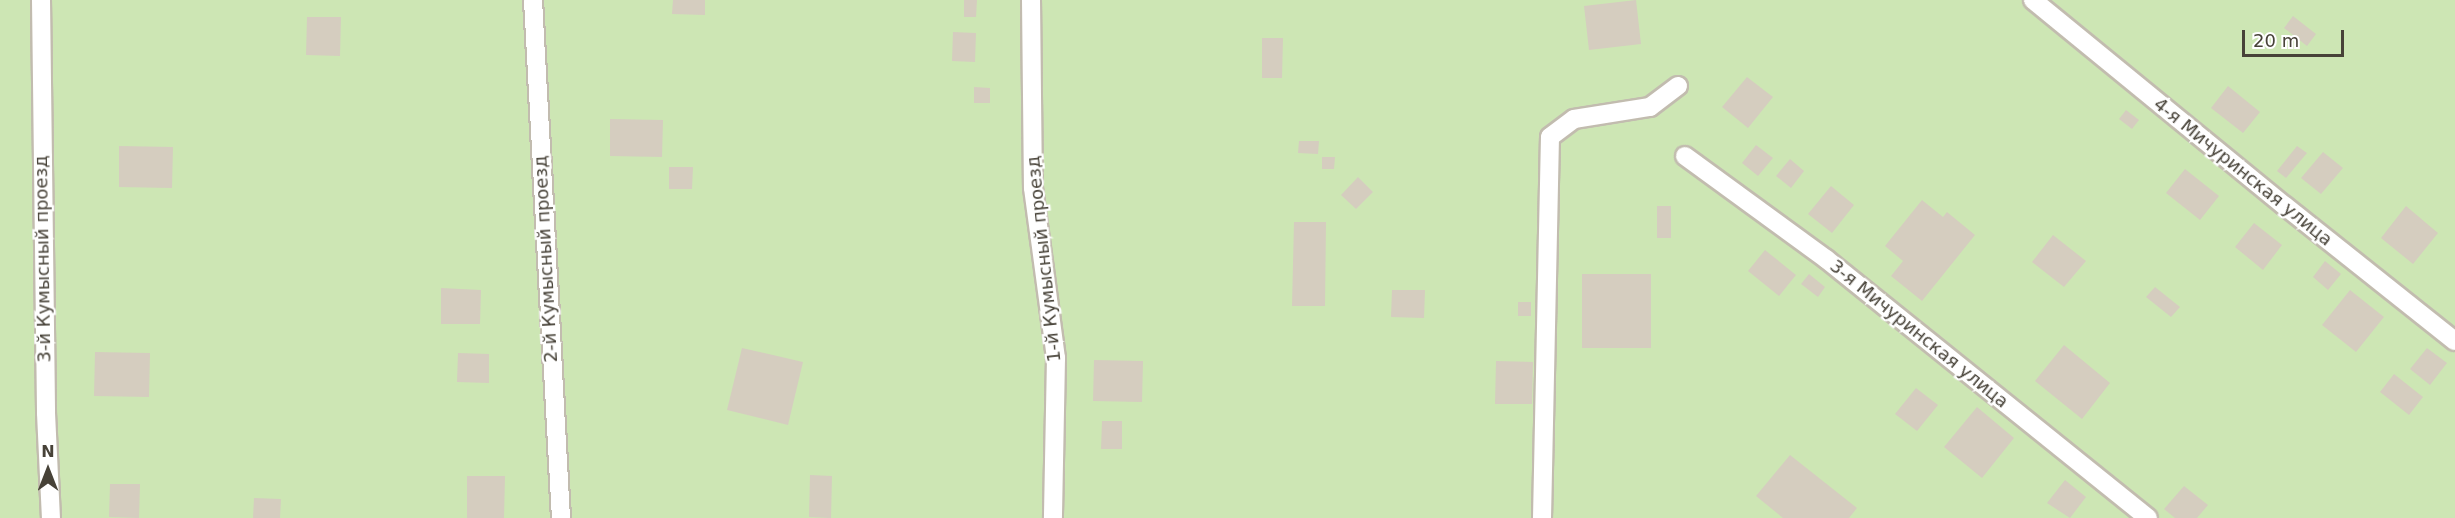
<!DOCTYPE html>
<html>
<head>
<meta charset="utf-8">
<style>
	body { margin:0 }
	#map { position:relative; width:2455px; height:518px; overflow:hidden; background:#f4f1e9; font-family:"DejaVu Sans",sans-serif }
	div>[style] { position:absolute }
	.green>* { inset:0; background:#cde6b4 }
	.building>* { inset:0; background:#d5cdbf }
	.roads { filter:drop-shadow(2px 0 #c2bcaf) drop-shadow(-2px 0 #c2bcaf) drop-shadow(0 2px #c2bcaf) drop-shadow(0 -2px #c2bcaf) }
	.service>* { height:18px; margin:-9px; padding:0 9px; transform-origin:9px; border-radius:9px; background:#fff }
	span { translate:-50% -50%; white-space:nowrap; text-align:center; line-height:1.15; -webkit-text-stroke:4.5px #fff; paint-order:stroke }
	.street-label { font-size:18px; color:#474238 }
	.north { position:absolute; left:18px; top:440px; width:60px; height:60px; -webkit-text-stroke:4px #fff; paint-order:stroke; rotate:0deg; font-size:16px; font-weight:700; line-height:24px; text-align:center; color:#474238 }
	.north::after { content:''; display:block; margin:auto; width:21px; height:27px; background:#474238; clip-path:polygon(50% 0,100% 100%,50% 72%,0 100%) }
	.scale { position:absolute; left:2242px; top:30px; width:102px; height:27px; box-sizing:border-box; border:3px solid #474238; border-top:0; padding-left:8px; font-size:18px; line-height:21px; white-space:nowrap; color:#474238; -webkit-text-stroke:4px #fff; paint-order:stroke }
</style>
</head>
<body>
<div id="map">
	<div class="green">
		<div style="clip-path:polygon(0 0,2455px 0,2455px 518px,0 518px)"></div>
	</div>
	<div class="building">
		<div style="clip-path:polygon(673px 0,705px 0,705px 15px,672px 14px)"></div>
		<div style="clip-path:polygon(964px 0,977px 0,976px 17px,964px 17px)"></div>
		<div style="clip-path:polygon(1636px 0,1641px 44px,1589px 50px,1584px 6px)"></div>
		<div style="clip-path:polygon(2293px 16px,2316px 34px,2307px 46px,2284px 28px)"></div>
		<div style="clip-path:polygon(307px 17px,341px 17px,340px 56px,306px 55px)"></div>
		<div style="clip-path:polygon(953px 32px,976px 33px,975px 62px,952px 61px)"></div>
		<div style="clip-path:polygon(1262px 38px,1283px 38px,1282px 78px,1262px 78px)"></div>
		<div style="clip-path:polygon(1747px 77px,1773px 97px,1748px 128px,1722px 107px)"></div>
		<div style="clip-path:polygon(2228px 86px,2260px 112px,2243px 133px,2211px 108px)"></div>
		<div style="clip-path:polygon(974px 87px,990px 88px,990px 103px,974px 103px)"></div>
		<div style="clip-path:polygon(2126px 110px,2139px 120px,2132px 129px,2119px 119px)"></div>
		<div style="clip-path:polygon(610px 119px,663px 120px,662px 157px,610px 156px)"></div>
		<div style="clip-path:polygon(1299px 141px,1319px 141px,1318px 154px,1298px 153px)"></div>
		<div style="clip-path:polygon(1756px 145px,1773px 158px,1758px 176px,1742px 163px)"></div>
		<div style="clip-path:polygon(119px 146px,173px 147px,172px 188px,119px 187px)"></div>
		<div style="clip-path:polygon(2297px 146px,2307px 153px,2286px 178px,2277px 171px)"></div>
		<div style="clip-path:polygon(2323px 152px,2343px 168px,2321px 194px,2301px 178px)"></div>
		<div style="clip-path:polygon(1322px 157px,1335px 157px,1334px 169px,1322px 169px)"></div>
		<div style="clip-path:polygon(1790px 159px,1804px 171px,1791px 188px,1776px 176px)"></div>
		<div style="clip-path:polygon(669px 167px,693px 167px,692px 189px,669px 189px)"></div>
		<div style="clip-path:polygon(2185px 169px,2219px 196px,2200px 220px,2166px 193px)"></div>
		<div style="clip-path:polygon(1358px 177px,1373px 192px,1356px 209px,1341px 195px)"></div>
		<div style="clip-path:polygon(1831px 186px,1854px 205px,1832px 233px,1808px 214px)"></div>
		<div style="clip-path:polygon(1922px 200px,1943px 217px,1947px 212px,1975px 235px,1922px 301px,1891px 276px,1903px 261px,1885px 246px)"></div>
		<div style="clip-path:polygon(1657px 206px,1671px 206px,1671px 238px,1657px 238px)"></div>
		<div style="clip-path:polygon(2406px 206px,2438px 233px,2413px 264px,2381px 238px)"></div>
		<div style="clip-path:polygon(1294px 222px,1326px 222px,1325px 306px,1292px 306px)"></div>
		<div style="clip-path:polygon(2254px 223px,2282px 245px,2263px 270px,2235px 247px)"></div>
		<div style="clip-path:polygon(2053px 235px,2086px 261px,2064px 287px,2032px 262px)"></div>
		<div style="clip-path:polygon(1765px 250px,1796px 275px,1779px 296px,1748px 271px)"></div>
		<div style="clip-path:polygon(2325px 261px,2341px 274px,2328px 290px,2313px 277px)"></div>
		<div style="clip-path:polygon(1582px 274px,1651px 274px,1651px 348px,1582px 348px)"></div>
		<div style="clip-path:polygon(1809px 274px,1825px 287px,1818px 297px,1801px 284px)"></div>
		<div style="clip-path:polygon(2155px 287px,2180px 307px,2171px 317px,2146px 297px)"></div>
		<div style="clip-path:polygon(441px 288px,481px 290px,480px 324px,441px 324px)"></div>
		<div style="clip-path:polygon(1392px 290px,1425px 290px,1424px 318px,1391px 317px)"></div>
		<div style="clip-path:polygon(2350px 290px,2384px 317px,2356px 352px,2322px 325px)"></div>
		<div style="clip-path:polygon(1518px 302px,1531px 302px,1531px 316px,1518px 316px)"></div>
		<div style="clip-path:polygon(2064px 345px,2110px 383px,2082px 419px,2035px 381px)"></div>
		<div style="clip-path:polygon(742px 348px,803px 362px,788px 425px,727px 410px)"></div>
		<div style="clip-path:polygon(2427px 348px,2447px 363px,2430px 385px,2410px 369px)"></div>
		<div style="clip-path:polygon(95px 352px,150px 353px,149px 397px,94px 396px)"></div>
		<div style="clip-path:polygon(458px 353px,489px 354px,489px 383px,457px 382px)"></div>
		<div style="clip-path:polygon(1094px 360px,1143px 361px,1142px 402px,1093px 401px)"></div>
		<div style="clip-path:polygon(1496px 361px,1533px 362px,1532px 404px,1495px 404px)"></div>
		<div style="clip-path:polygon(2394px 374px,2423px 397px,2409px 415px,2380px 392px)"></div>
		<div style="clip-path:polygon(1916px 388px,1938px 405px,1917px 431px,1895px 414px)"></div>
		<div style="clip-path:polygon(1977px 407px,2014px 438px,1982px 478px,1944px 447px)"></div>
		<div style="clip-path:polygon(1102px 421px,1122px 421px,1122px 449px,1101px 449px)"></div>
		<div style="clip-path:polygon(1790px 455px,1857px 508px,1849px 518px,1783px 518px,1756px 496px)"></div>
		<div style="clip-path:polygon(810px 475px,832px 476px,831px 518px,809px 517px)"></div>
		<div style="clip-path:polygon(467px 476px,505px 476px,504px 518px,467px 518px)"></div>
		<div style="clip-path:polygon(2065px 480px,2086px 497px,2070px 518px,2047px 503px)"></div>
		<div style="clip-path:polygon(110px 484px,140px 484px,139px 518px,109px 517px)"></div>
		<div style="clip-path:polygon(2184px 486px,2208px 505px,2197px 518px,2175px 518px,2164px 509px)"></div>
		<div style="clip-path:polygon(254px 498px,281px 499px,280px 518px,253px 518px)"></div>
	</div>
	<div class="roads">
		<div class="service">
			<div style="left:41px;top:0;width:413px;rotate:89.3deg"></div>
			<div style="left:46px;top:413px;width:105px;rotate:87.3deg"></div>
			<div style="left:533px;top:0;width:519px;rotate:86.91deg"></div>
			<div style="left:1031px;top:0;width:188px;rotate:89.4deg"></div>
			<div style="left:1033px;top:188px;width:172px;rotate:82.3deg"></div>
			<div style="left:1056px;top:358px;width:160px;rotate:91.1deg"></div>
			<div style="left:2033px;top:0;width:325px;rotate:39.3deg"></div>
			<div style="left:2285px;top:206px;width:217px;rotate:38.5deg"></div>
			<div style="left:1685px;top:156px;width:175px;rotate:36.1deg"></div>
			<div style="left:1826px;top:259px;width:413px;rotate:38.8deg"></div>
			<div style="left:1542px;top:518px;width:381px;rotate:-88.8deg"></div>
			<div style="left:1550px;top:137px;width:30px;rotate:-37deg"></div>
			<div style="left:1574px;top:119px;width:77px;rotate:-9deg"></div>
			<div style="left:1650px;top:107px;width:35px;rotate:-37deg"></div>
		</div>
	</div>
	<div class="street-label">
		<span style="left:2243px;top:172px;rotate:39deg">4-я Мичуринская улица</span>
		<span style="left:43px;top:259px;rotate:-91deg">3-й Кумысный проезд</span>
		<span style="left:546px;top:259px;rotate:-93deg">2-й Кумысный проезд</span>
		<span style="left:1044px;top:259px;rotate:-96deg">1-й Кумысный проезд</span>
		<span style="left:1919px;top:334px;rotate:39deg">3-я Мичуринская улица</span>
	</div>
	<div class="north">N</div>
	<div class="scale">20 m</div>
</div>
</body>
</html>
